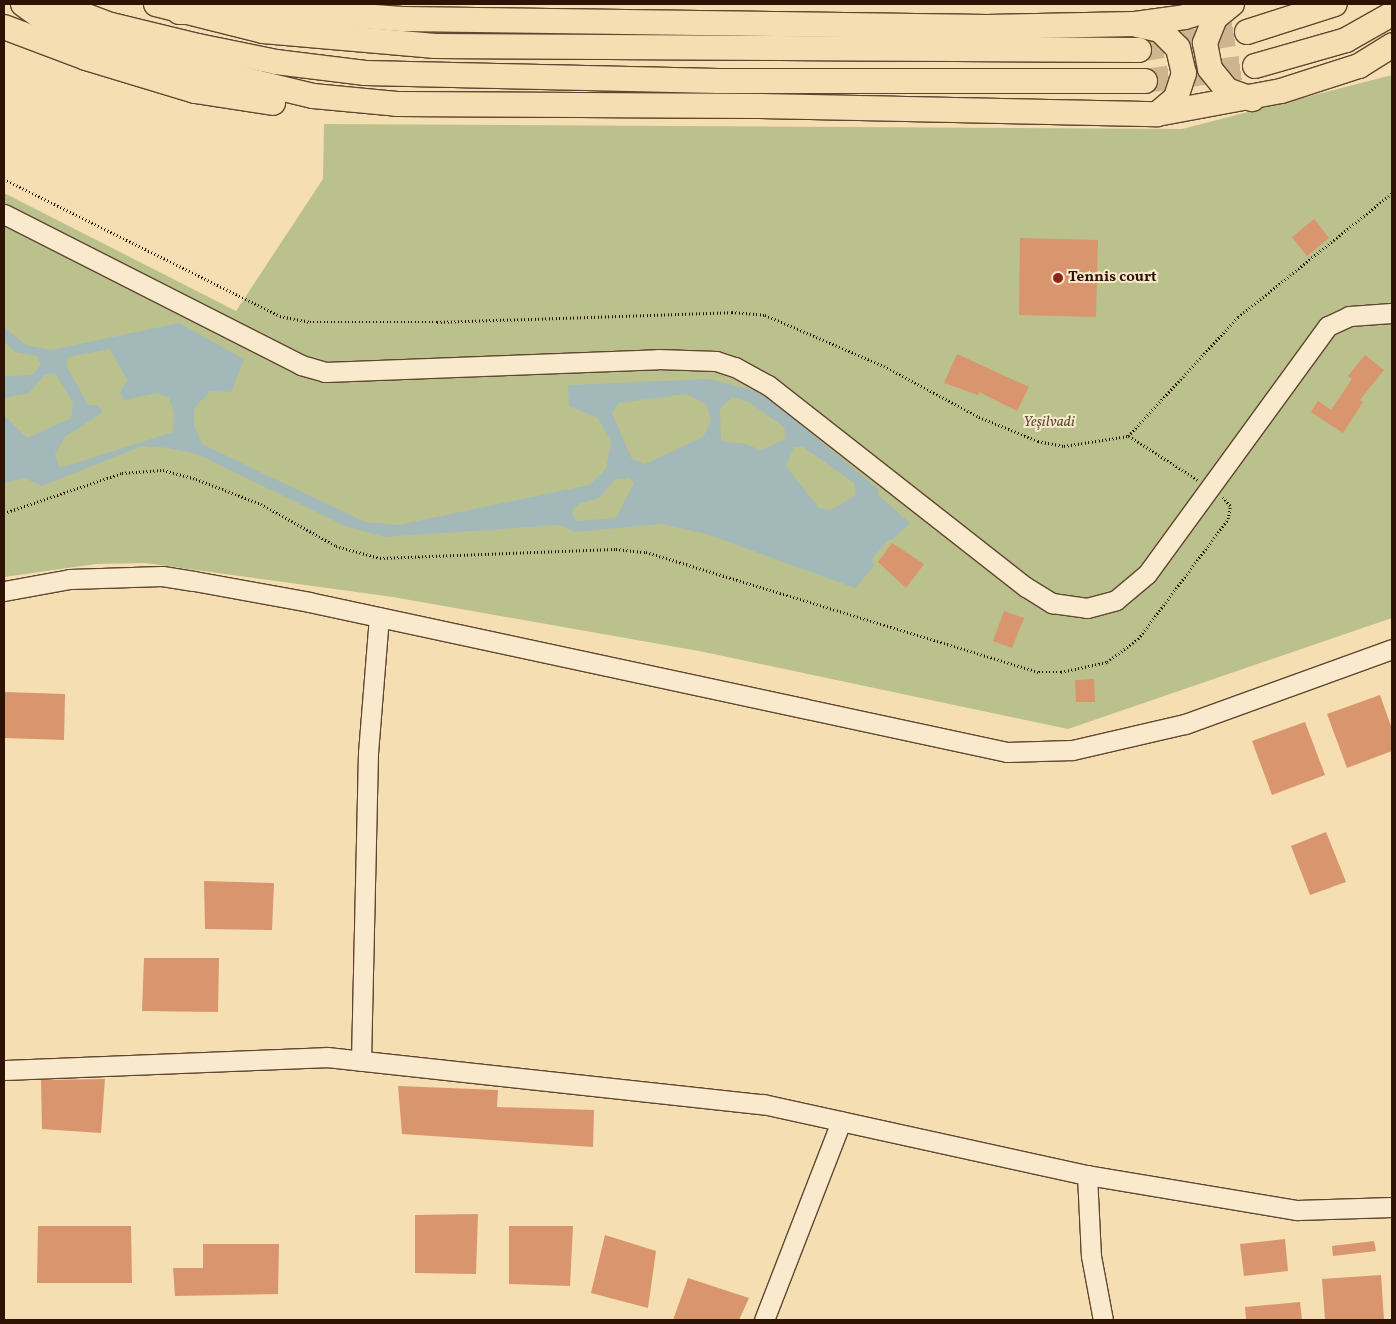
<!DOCTYPE html>
<html>
<head>
<meta charset="utf-8">
<style>
	body { margin:0 }
	#map { position:relative; width:1396px; height:1324px; overflow:hidden; background:#f6deb3; font-family:Vollkorn,serif }
	div>[style] { position:absolute }
	.green>* { inset:0; background:#bbc18d }
	.water>* { inset:0; background:#a3b9b9 }
	.building>* { inset:0; background:#d9956e }
	.major-tunnel>* { height:24px; margin-top:-12px; transform-origin:0; background:repeating-linear-gradient(90deg,#ceb590 0 24px,transparent 0 36px) }
	.path>* { height:2.5px; margin-top:-1.25px; transform-origin:0; background:repeating-linear-gradient(90deg,#2e1304 0 1px,transparent 0 3.5px) }
	.roads { filter:drop-shadow(1px 0 #604630) drop-shadow(-1px 0 #604630) drop-shadow(0 1px #604630) drop-shadow(0 -1px #604630) }
	.minor>* { height:19px; margin:-9.5px; padding:0 9.5px; transform-origin:9.5px; border-radius:9.5px; background:#f9eace }
	.major>* { height:24px; margin:-12px; padding:0 12px; transform-origin:12px; border-radius:12px; background:#f6deb3 }
	.dots>* { width:14px; height:14px; translate:-50% -50%; box-sizing:border-box; border:2px solid #f9eace; border-radius:50% }
	span { translate:-50% -50%; white-space:nowrap; text-align:center; line-height:1.15; -webkit-text-stroke:4px #f9eace; paint-order:stroke }
	.poi-label { font-size:15px; color:#2e1304; font-weight:700 }
	.left { translate:0 -50%; text-align:left }
	.park-label { font-size:15px; color:#5f5034; font-style:italic }
	.frame { position:absolute; inset:0; border:5px solid #2e1304; pointer-events:none }
</style>
</head>
<body>
<div id="map">
	<div class="green">
		<div style="clip-path:polygon(1392px 75px,1392px 618px,1068px 729px,699px 651px,393px 597px,145px 563px,96px 564px,4px 577px,4px 193px,236px 311px,323px 179px,324px 124px,1182px 129px)"></div>
	</div>
	<div class="water">
		<div style="clip-path:polygon(evenodd,179px 323px,244px 359px,231px 392px,211px 391px,194px 408px,194px 425px,202px 444px,365px 522px,398px 525px,589px 485px,606px 469px,611px 442px,598px 418px,569px 406px,568px 385px,709px 379px,763px 393px,878px 489px,878px 495px,910px 523px,892px 540px,889px 539px,871px 560px,875px 565px,855px 588px,706px 534px,661px 524px,575px 532px,560px 525px,384px 537px,345px 526px,197px 454px,168px 448px,142px 446px,42px 486px,24px 478px,4px 483px,4px 415px,27px 438px,71px 418px,73px 403px,55px 373px,45px 375px,29px 393px,5px 398px,4px 402px,4px 376px,32px 375px,41px 365px,37px 356px,15px 352px,4px 342px,4px 327px,26px 345px,51px 350px,179px 323px,110px 349px,127px 380px,120px 393px,124px 400px,158px 393px,169px 398px,174px 413px,173px 432px,60px 468px,55px 454px,65px 437px,103px 412px,97px 405px,88px 405px,66px 365px,68px 357px,110px 349px,179px 323px,687px 394px,707px 405px,711px 421px,703px 437px,645px 464px,632px 459px,612px 413px,618px 403px,687px 394px,179px 323px,733px 397px,749px 402px,784px 427px,786px 439px,761px 450px,745px 444px,721px 441px,720px 408px,733px 397px,179px 323px,794px 447px,803px 447px,854px 483px,856px 495px,831px 510px,819px 508px,786px 466px,794px 447px,179px 323px,630px 478px,634px 483px,616px 518px,575px 521px,572px 510px,579px 504px,599px 498px,616px 479px,630px 478px)"></div>
	</div>
	<div class="building">
		<div style="clip-path:polygon(1314px 219px,1329px 238px,1307px 256px,1292px 237px)"></div>
		<div style="clip-path:polygon(1020px 238px,1098px 240px,1096px 317px,1019px 315px)"></div>
		<div style="clip-path:polygon(957px 354px,1029px 387px,1017px 411px,979px 392px,978px 395px,944px 383px)"></div>
		<div style="clip-path:polygon(1365px 355px,1384px 370px,1360px 400px,1363px 402px,1343px 433px,1311px 412px,1318px 401px,1331px 410px,1352px 379px,1348px 376px)"></div>
		<div style="clip-path:polygon(892px 543px,924px 564px,906px 588px,878px 562px)"></div>
		<div style="clip-path:polygon(1004px 611px,1024px 618px,1012px 648px,993px 641px)"></div>
		<div style="clip-path:polygon(1094px 679px,1095px 702px,1076px 702px,1075px 680px)"></div>
		<div style="clip-path:polygon(4px 692px,65px 694px,64px 740px,4px 738px)"></div>
		<div style="clip-path:polygon(1380px 695px,1392px 729px,1392px 751px,1347px 768px,1327px 714px)"></div>
		<div style="clip-path:polygon(1305px 722px,1325px 775px,1272px 795px,1252px 741px)"></div>
		<div style="clip-path:polygon(1326px 832px,1346px 882px,1310px 895px,1291px 846px)"></div>
		<div style="clip-path:polygon(204px 881px,274px 883px,272px 930px,205px 929px)"></div>
		<div style="clip-path:polygon(144px 958px,219px 958px,218px 1012px,142px 1011px)"></div>
		<div style="clip-path:polygon(105px 1079px,101px 1133px,42px 1129px,41px 1080px)"></div>
		<div style="clip-path:polygon(398px 1086px,498px 1090px,497px 1107px,594px 1110px,593px 1147px,402px 1134px)"></div>
		<div style="clip-path:polygon(478px 1214px,476px 1274px,415px 1273px,415px 1215px)"></div>
		<div style="clip-path:polygon(38px 1226px,131px 1226px,132px 1283px,37px 1283px)"></div>
		<div style="clip-path:polygon(509px 1226px,573px 1226px,570px 1286px,509px 1284px)"></div>
		<div style="clip-path:polygon(605px 1235px,656px 1251px,648px 1308px,591px 1293px)"></div>
		<div style="clip-path:polygon(1285px 1239px,1288px 1271px,1244px 1276px,1240px 1244px)"></div>
		<div style="clip-path:polygon(1374px 1241px,1376px 1251px,1333px 1256px,1332px 1246px)"></div>
		<div style="clip-path:polygon(203px 1244px,279px 1244px,278px 1294px,175px 1296px,173px 1268px,203px 1268px)"></div>
		<div style="clip-path:polygon(1381px 1275px,1384px 1320px,1325px 1320px,1322px 1279px)"></div>
		<div style="clip-path:polygon(688px 1278px,749px 1298px,739px 1320px,673px 1320px)"></div>
		<div style="clip-path:polygon(1300px 1302px,1302px 1320px,1246px 1320px,1245px 1307px)"></div>
	</div>
	<div class="major-tunnel">
		<div style="left:1139px;top:50px;width:109px;rotate:-9.5deg"></div>
		<div style="left:1145px;top:81px;width:111px;rotate:-7.8deg"></div>
	</div>
	<div class="path">
		<div style="left:4px;top:179px;width:308px;rotate:26.4deg"></div>
		<div style="left:280px;top:316px;width:31px;rotate:11deg"></div>
		<div style="left:310px;top:322px;width:127px"></div>
		<div style="left:437px;top:322px;width:295px;rotate:-1.9deg"></div>
		<div style="left:732px;top:312px;width:33px;rotate:5deg"></div>
		<div style="left:765px;top:315px;width:129px;rotate:23.2deg"></div>
		<div style="left:884px;top:366px;width:108px;rotate:28.2deg"></div>
		<div style="left:979px;top:417px;width:64px;rotate:22.1deg"></div>
		<div style="left:1038px;top:441px;width:26px;rotate:11deg"></div>
		<div style="left:1064px;top:446px;width:65px;rotate:-8.9deg"></div>
		<div style="left:1128px;top:436px;width:162px;rotate:-47.3deg"></div>
		<div style="left:1238px;top:317px;width:198px;rotate:-38.8deg"></div>
		<div style="left:1129px;top:436px;width:82px;rotate:32.5deg"></div>
		<div style="left:4px;top:513px;width:125px;rotate:-18.7deg"></div>
		<div style="left:122px;top:473px;width:41px;rotate:-4.2deg"></div>
		<div style="left:163px;top:470px;width:34px;rotate:15deg"></div>
		<div style="left:196px;top:479px;width:70px;rotate:21deg"></div>
		<div style="left:261px;top:504px;width:86px;rotate:29.2deg"></div>
		<div style="left:336px;top:546px;width:46px;rotate:15.3deg"></div>
		<div style="left:380px;top:558px;width:236px;rotate:-2.2deg"></div>
		<div style="left:616px;top:549px;width:30px;rotate:6deg"></div>
		<div style="left:646px;top:552px;width:411px;rotate:17deg"></div>
		<div style="left:1039px;top:672px;width:22px"></div>
		<div style="left:1061px;top:672px;width:47px;rotate:-12.3deg"></div>
		<div style="left:1107px;top:662px;width:39px;rotate:-37deg"></div>
		<div style="left:1138px;top:639px;width:150px;rotate:-53.1deg"></div>
		<div style="left:1228px;top:519px;width:13px;rotate:-81deg"></div>
		<div style="left:1230px;top:506px;width:11px;rotate:-131deg"></div>
	</div>
	<div class="roads">
		<div class="minor">
			<div style="left:4px;top:214px;width:333px;rotate:26.9deg"></div>
			<div style="left:301px;top:365px;width:25px;rotate:16deg"></div>
			<div style="left:325px;top:372px;width:333px;rotate:-2.2deg"></div>
			<div style="left:658px;top:359px;width:58px;rotate:2deg"></div>
			<div style="left:716px;top:361px;width:20px;rotate:18deg"></div>
			<div style="left:735px;top:367px;width:38px;rotate:29deg"></div>
			<div style="left:768px;top:385px;width:328px;rotate:38.1deg"></div>
			<div style="left:1026px;top:587px;width:31px;rotate:32deg"></div>
			<div style="left:1052px;top:603px;width:35px;rotate:8deg"></div>
			<div style="left:1087px;top:608px;width:30px;rotate:-15deg"></div>
			<div style="left:1116px;top:600px;width:40px;rotate:-40deg"></div>
			<div style="left:1147px;top:574px;width:307px;rotate:-53.9deg"></div>
			<div style="left:1328px;top:326px;width:23px;rotate:-25deg"></div>
			<div style="left:1349px;top:316px;width:43px;rotate:-4deg"></div>
			<div style="left:4px;top:591px;width:67px;rotate:-10.3deg"></div>
			<div style="left:70px;top:579px;width:92px;rotate:-1.9deg"></div>
			<div style="left:162px;top:576px;width:32px;rotate:9deg"></div>
			<div style="left:194px;top:581px;width:117px;rotate:10.3deg"></div>
			<div style="left:309px;top:602px;width:714px;rotate:12.13deg"></div>
			<div style="left:1007px;top:752px;width:65px;rotate:-1.8deg"></div>
			<div style="left:1072px;top:750px;width:116px;rotate:-13deg"></div>
			<div style="left:1185px;top:724px;width:220px;rotate:-19.9deg"></div>
			<div style="left:361px;top:1061px;width:308px;rotate:-88.7deg"></div>
			<div style="left:368px;top:753px;width:136px;rotate:-85.4deg"></div>
			<div style="left:4px;top:1070px;width:323px;rotate:-2.3deg"></div>
			<div style="left:327px;top:1057px;width:439px;rotate:6.2deg"></div>
			<div style="left:763px;top:1104px;width:332px;rotate:12.4deg"></div>
			<div style="left:1087px;top:1175px;width:213px;rotate:9.5deg"></div>
			<div style="left:1297px;top:1210px;width:95px;rotate:-1.8deg"></div>
			<div style="left:1087px;top:1175px;width:81px;rotate:87.2deg"></div>
			<div style="left:1091px;top:1256px;width:65px;rotate:79.4deg"></div>
			<div style="left:764px;top:1320px;width:213px;rotate:-68.8deg"></div>
		</div>
		<div class="major">
			<div style="left:23px;top:4px;width:26px;rotate:36deg"></div>
			<div style="left:44px;top:19px;width:100px;rotate:20.4deg"></div>
			<div style="left:138px;top:54px;width:180px;rotate:13.5deg"></div>
			<div style="left:313px;top:96px;width:84px;rotate:5.4deg"></div>
			<div style="left:397px;top:104px;width:363px;rotate:0.3deg"></div>
			<div style="left:760px;top:106px;width:397px;rotate:1.2deg"></div>
			<div style="left:1157px;top:114px;width:126px;rotate:-10.5deg"></div>
			<div style="left:1281px;top:91px;width:82px;rotate:-17.8deg"></div>
			<div style="left:1359px;top:66px;width:39px;rotate:-32deg"></div>
			<div style="left:55px;top:4px;width:60px;rotate:20.6deg"></div>
			<div style="left:111px;top:25px;width:89px;rotate:13.6deg"></div>
			<div style="left:198px;top:46px;width:80px;rotate:11.6deg"></div>
			<div style="left:276px;top:62px;width:90px;rotate:7deg"></div>
			<div style="left:365px;top:73px;width:353px;rotate:1.3deg"></div>
			<div style="left:718px;top:81px;width:427px"></div>
			<div style="left:156px;top:4px;width:110px;rotate:14.2deg"></div>
			<div style="left:263px;top:31px;width:173px;rotate:5deg"></div>
			<div style="left:435px;top:46px;width:704px;rotate:0.33deg"></div>
			<div style="left:1232px;top:4px;width:22px;rotate:141deg"></div>
			<div style="left:1215px;top:18px;width:27px;rotate:112deg"></div>
			<div style="left:1205px;top:43px;width:26px;rotate:79deg"></div>
			<div style="left:1210px;top:69px;width:27px;rotate:51deg"></div>
			<div style="left:1227px;top:90px;width:27px;rotate:20deg"></div>
			<div style="left:179px;top:12px;width:114px;rotate:-0.5deg"></div>
			<div style="left:293px;top:11px;width:109px;rotate:4.2deg"></div>
			<div style="left:402px;top:19px;width:585px;rotate:0.78deg"></div>
			<div style="left:987px;top:27px;width:148px;rotate:-1.2deg"></div>
			<div style="left:1135px;top:24px;width:50px;rotate:-8deg"></div>
			<div style="left:1185px;top:17px;width:44px;rotate:-17.2deg"></div>
			<div style="left:1137px;top:25px;width:24px;rotate:12deg"></div>
			<div style="left:1160px;top:30px;width:25px;rotate:45deg"></div>
			<div style="left:1178px;top:48px;width:26px;rotate:77deg"></div>
			<div style="left:1184px;top:73px;width:26px;rotate:108deg"></div>
			<div style="left:1176px;top:98px;width:25px;rotate:140deg"></div>
			<div style="left:4px;top:27px;width:88px;rotate:20.7deg"></div>
			<div style="left:86px;top:58px;width:114px;rotate:16.8deg"></div>
			<div style="left:195px;top:91px;width:79px;rotate:8.7deg"></div>
			<div style="left:1247px;top:32px;width:92px;rotate:-17.7deg"></div>
			<div style="left:1255px;top:66px;width:95px;rotate:-15.9deg"></div>
			<div style="left:1346px;top:40px;width:53px;rotate:-29.5deg"></div>
		</div>
	</div>
	<div class="dots">
		<div style="left:1058px;top:278px;background:#8f2418"></div>
	</div>
	<div class="poi-label">
		<span class="left" style="left:1068px;top:278px">Tennis court</span>
	</div>
	<div class="park-label">
		<span style="left:1049px;top:423px">Yeşilvadi</span>
	</div>
	<div class="frame"></div>
</div>
</body>
</html>
